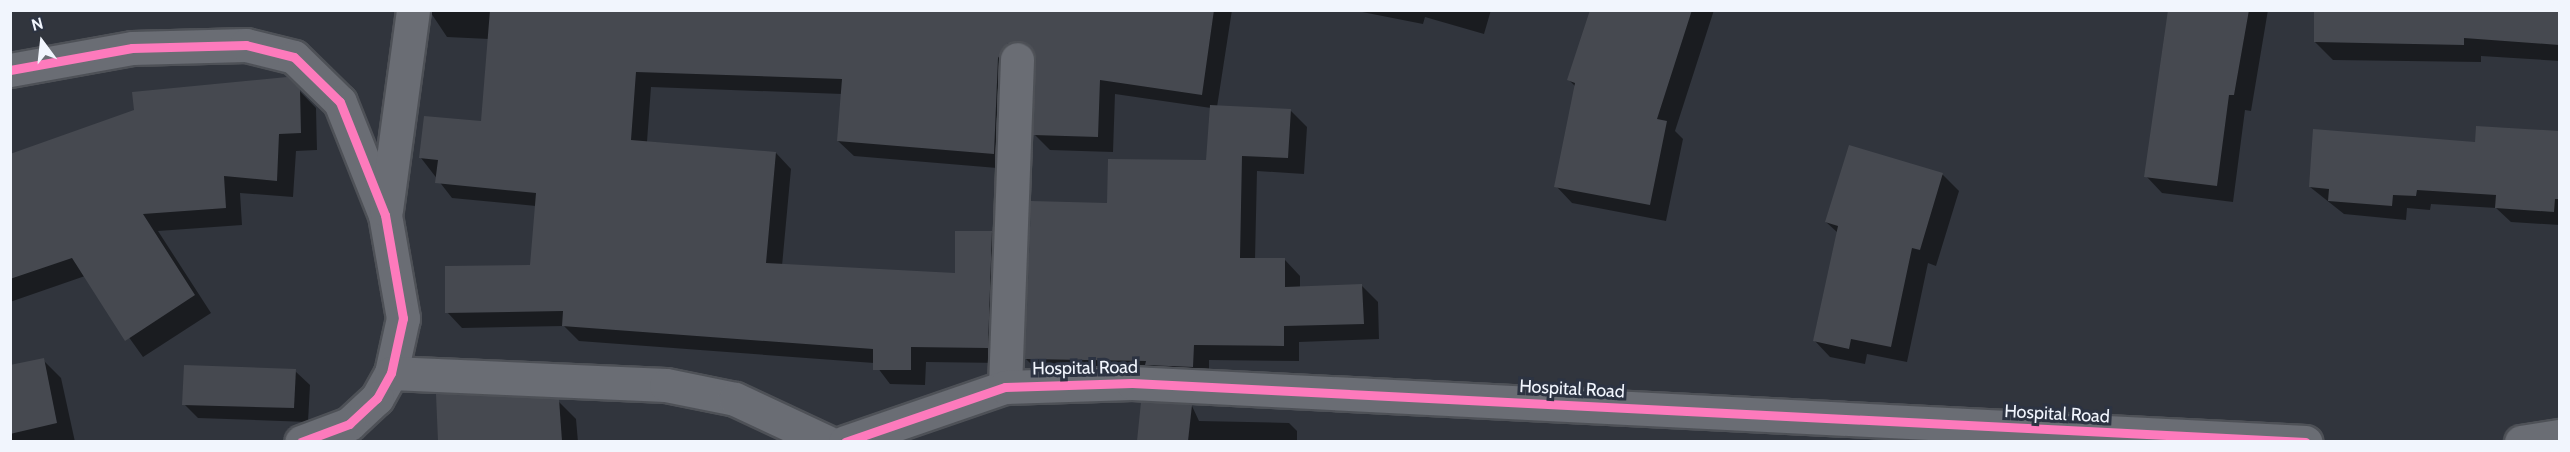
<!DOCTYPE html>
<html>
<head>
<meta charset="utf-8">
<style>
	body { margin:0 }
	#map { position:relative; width:2570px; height:452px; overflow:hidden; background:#31353d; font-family:Cabin,sans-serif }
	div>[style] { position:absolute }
	.shadow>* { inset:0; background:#0007 }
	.building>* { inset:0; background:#464950 }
	.roads { filter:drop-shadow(2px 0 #4e5157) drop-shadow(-2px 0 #4e5157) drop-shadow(0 2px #4e5157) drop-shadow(0 -2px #4e5157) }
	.minor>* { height:33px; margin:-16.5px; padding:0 16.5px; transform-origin:16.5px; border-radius:16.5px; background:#6a6d74 }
	.cycleway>* { height:9px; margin:-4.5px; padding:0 4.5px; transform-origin:4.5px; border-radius:4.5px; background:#fd7abc }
	span { translate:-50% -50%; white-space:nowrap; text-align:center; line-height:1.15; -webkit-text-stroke:6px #2c3342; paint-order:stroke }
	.street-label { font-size:18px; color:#f1f5fd }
	.frame { position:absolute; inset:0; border:12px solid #f1f5fd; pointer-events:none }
	.north { position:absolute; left:12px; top:12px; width:60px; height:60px; -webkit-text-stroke:4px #2c3342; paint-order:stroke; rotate:345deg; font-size:16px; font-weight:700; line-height:24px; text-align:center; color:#f1f5fd }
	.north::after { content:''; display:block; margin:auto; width:21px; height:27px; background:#f1f5fd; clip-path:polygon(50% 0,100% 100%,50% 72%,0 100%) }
</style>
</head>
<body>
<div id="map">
	<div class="shadow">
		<div style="clip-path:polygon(429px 10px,1232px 10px,1217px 107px,1291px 111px,1307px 127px,1304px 174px,1257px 171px,1255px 260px,1285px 260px,1300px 276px,1300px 288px,1362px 286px,1378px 302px,1379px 339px,1299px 342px,1299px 361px,1209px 360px,1209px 382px,1042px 375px,1026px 359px,1109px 205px,1208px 161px,1211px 108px,1115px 94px,1113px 152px,1050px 150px,1034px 134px,1035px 57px,1024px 57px,1009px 169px,854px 156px,838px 141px,842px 94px,651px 87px,647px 142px,776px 153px,791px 169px,782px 266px,957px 274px,991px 232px,1007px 247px,1003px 363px,926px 362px,925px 385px,890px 384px,874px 363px,579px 341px,564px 326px,462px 328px,447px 312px,531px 266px,536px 206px,452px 198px,421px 158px,483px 123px,489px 39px,447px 37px)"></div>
		<div style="clip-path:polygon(1352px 10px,1491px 10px,1484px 34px,1425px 17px,1423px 24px)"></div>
		<div style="clip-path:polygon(1591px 10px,1714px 10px,1675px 131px,1683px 139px,1666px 221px,1572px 203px,1556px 186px,1576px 87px,1569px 80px)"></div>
		<div style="clip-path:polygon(2170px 10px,2268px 10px,2251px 111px,2245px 110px,2233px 202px,2162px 193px,2146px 176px)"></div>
		<div style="clip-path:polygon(2316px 10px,2560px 10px,2560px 61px,2481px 56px,2481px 62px,2333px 60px,2315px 42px)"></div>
		<div style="clip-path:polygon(287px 78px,316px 108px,317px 150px,296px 151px,293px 197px,240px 193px,242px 225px,158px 231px,211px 313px,143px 357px,85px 276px,10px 302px,10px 155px)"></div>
		<div style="clip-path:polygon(2478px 128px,2560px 132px,2560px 225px,2511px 222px,2496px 208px,2431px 204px,2430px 210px,2407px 208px,2406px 220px,2344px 214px,2310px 187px,2477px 144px)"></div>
		<div style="clip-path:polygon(1850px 147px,1943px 175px,1959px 191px,1936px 266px,1928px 263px,1907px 362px,1867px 354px,1865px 364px,1830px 357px,1814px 340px,1838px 233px,1826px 222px)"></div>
		<div style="clip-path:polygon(43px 360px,61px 378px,75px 442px,10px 442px,10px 367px)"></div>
		<div style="clip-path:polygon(295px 371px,310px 385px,308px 422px,198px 418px,184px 404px)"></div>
		<div style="clip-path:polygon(437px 395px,558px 401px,576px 419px,578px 442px,440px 442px)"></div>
		<div style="clip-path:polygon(1192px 406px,1199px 421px,1289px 423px,1297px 431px,1297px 442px,1139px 440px)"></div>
	</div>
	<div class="building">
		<div style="clip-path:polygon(490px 10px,1214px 10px,1202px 95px,1100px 80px,1098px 137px,1033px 135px,1034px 51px,1026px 43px,1008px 43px,998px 58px,994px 154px,837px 141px,842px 79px,636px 72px,631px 140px,776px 152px,766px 263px,955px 273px,955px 231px,992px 231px,988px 348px,911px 347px,911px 370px,873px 370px,873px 349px,562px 326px,563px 311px,445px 313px,445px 266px,530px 265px,536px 193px,435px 183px,438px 160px,419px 158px,424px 116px,481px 121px)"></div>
		<div style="clip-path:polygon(1590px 10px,1692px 10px,1657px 119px,1667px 121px,1650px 205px,1554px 187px,1575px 83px,1567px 80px)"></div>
		<div style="clip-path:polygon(2168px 10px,2249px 10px,2234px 95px,2229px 95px,2217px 186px,2144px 177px)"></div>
		<div style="clip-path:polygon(2314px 10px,2559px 10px,2559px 45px,2464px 38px,2464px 45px,2314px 42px)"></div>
		<div style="clip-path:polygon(287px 77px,300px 89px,301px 133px,279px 134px,277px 181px,224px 176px,226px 208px,143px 214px,195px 295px,125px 341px,72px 258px,10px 279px,10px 154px,134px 110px,132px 92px)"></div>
		<div style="clip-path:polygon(1210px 105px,1291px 109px,1288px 158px,1242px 156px,1240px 258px,1285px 258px,1285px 287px,1362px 284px,1364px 324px,1284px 326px,1284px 346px,1194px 345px,1193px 367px,1145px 365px,1146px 361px,1025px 359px,1031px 201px,1107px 203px,1108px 159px,1206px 160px)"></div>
		<div style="clip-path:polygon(2476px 126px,2559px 131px,2559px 199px,2555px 199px,2554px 212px,2495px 208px,2496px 195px,2417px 190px,2416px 196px,2393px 195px,2392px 206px,2328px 201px,2329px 189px,2309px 187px,2313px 129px,2475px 142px)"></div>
		<div style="clip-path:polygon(1849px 145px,1943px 173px,1920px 250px,1912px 248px,1891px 347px,1851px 339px,1849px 349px,1813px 341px,1838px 226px,1825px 222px)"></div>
		<div style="clip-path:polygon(44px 358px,57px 423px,10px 434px,10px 365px)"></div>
		<div style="clip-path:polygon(184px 365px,296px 369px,294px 408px,182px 405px)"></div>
		<div style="clip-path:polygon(436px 394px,559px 399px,562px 441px,438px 441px)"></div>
		<div style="clip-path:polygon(1141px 402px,1192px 405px,1188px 441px,1137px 441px)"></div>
	</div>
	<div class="roads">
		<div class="minor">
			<div style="left:10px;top:70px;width:124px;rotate:-10.2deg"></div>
			<div style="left:132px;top:48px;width:114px;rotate:-1.5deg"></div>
			<div style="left:246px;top:45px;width:49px;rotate:14deg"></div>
			<div style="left:294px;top:57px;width:64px;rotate:44.4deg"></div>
			<div style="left:340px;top:102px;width:122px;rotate:68.3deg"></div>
			<div style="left:385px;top:215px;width:105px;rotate:80.1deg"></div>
			<div style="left:403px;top:318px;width:56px;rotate:102.3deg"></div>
			<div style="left:391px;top:373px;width:29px;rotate:119deg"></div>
			<div style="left:377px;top:398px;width:38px;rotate:137deg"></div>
			<div style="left:349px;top:424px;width:51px;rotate:159.4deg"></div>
			<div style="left:386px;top:210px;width:202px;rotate:-82.3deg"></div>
			<div style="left:391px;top:373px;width:275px;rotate:2.5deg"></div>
			<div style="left:666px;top:385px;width:70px;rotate:11.5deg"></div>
			<div style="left:735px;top:399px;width:102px;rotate:25.1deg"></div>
			<div style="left:1005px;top:387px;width:328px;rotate:-87.9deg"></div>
			<div style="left:845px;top:442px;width:169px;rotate:-19deg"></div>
			<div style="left:1005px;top:387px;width:127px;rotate:-1.8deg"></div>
			<div style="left:1132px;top:383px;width:1175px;rotate:2.88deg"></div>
			<div style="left:2521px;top:442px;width:39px;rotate:-9deg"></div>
		</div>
	</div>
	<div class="cycleway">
		<div style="left:10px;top:70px;width:124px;rotate:-10.2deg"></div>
		<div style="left:132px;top:48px;width:114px;rotate:-1.5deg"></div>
		<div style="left:246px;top:45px;width:49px;rotate:14deg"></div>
		<div style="left:294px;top:57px;width:64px;rotate:44.4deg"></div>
		<div style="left:340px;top:102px;width:122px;rotate:68.3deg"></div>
		<div style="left:385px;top:215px;width:105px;rotate:80.1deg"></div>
		<div style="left:403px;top:318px;width:56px;rotate:102.3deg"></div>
		<div style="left:391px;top:373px;width:29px;rotate:119deg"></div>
		<div style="left:377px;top:398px;width:38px;rotate:137deg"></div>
		<div style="left:349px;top:424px;width:51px;rotate:159.4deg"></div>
		<div style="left:845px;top:442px;width:169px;rotate:-19deg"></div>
		<div style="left:1005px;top:387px;width:127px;rotate:-1.8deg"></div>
		<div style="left:1132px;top:383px;width:1175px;rotate:2.88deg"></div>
	</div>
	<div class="street-label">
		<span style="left:1085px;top:368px;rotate:-1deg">Hospital Road</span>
		<span style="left:1572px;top:389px;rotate:3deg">Hospital Road</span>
		<span style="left:2057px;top:414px;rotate:3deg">Hospital Road</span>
	</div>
	<div class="frame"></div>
	<div class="north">N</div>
</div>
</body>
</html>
